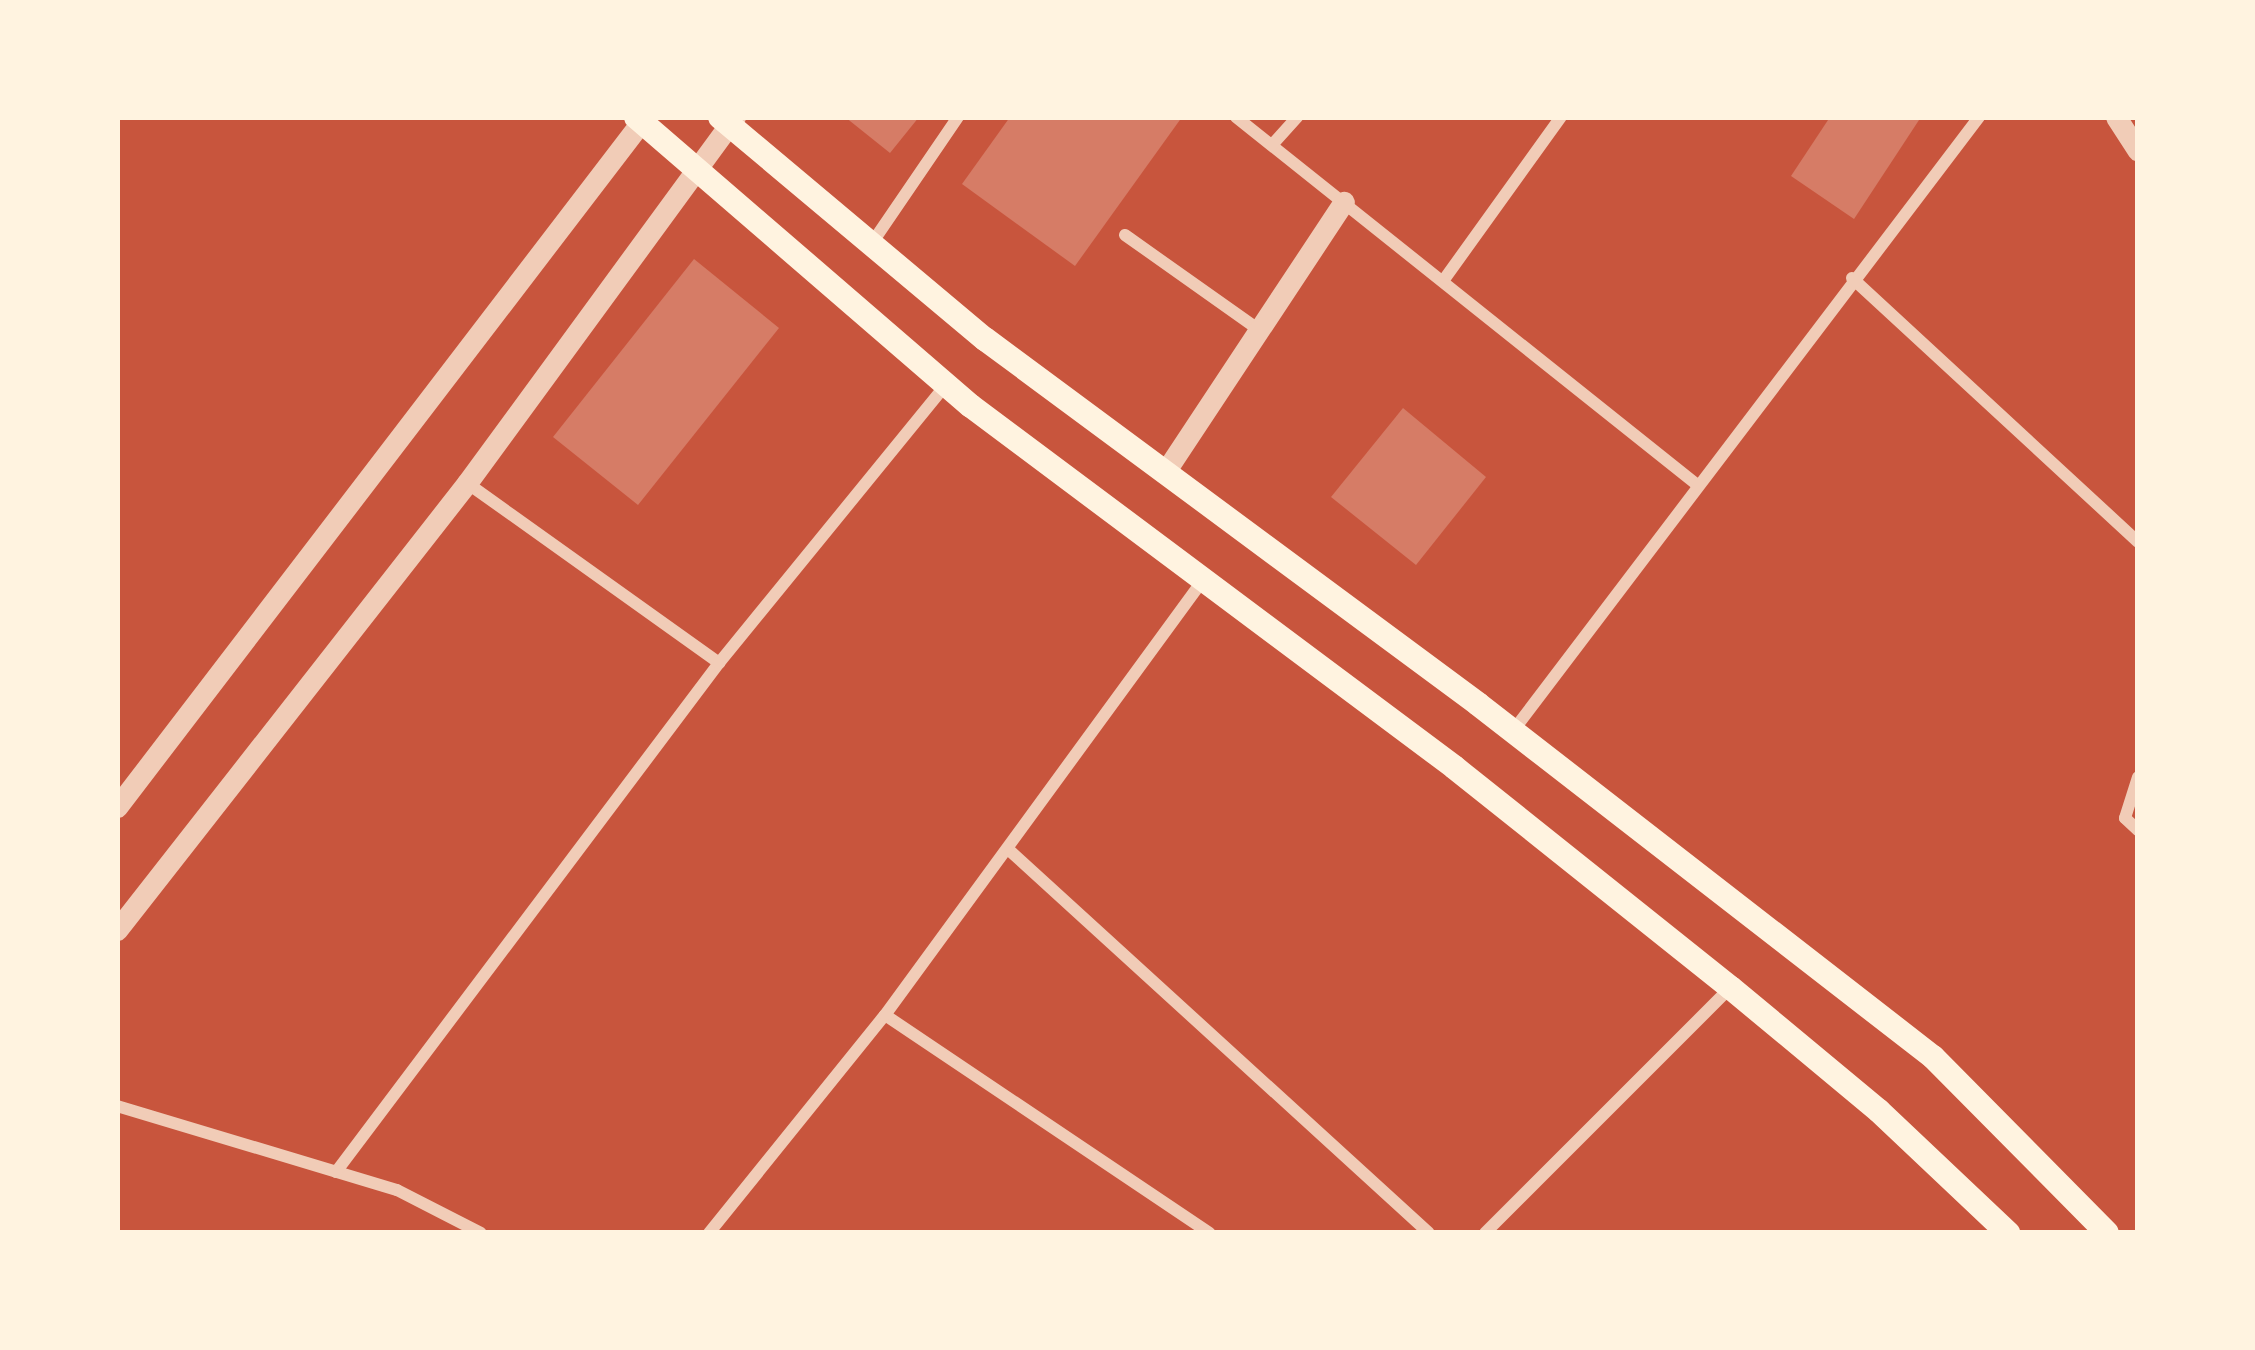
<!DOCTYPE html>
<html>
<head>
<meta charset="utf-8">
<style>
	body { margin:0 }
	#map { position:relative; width:2255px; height:1350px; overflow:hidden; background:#c8553d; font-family:"Nunito Sans",sans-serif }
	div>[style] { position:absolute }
	.building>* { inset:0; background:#d67c66 }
	.minor>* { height:12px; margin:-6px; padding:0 6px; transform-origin:6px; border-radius:6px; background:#f1ccb7 }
	.tertiary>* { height:21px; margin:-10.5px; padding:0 10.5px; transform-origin:10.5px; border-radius:10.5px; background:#f1ccb7 }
	.secondary>* { height:24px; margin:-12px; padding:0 12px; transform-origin:12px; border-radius:12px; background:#fff3e0 }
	span { translate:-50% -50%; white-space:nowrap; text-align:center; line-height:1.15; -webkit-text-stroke:9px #fff3e0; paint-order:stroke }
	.frame { position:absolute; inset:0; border:120px solid #fff3e0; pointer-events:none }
</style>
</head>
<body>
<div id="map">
	<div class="building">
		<div style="clip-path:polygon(845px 117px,919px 117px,890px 153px)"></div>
		<div style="clip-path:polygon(1010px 117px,1182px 117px,1075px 266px,962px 184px)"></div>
		<div style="clip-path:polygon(1830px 117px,1921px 117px,1854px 219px,1791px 176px)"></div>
		<div style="clip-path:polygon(694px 259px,779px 328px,638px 505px,553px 437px)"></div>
		<div style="clip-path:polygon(1403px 408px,1486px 477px,1416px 565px,1331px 497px)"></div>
	</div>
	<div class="minor">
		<div style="left:1236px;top:117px;width:588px;rotate:38.58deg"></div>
		<div style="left:1272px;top:145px;width:38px;rotate:-48deg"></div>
		<div style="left:1125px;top:235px;width:164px;rotate:35.3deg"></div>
		<div style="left:872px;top:243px;width:153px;rotate:-55.7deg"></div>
		<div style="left:1852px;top:278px;width:389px;rotate:42.7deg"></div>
		<div style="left:1443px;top:281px;width:202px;rotate:-54.3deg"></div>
		<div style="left:467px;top:483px;width:310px;rotate:35.5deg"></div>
		<div style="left:1513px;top:731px;width:771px;rotate:-52.8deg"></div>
		<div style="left:2138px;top:777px;width:43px;rotate:107.6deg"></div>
		<div style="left:2125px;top:818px;width:18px;rotate:43deg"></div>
		<div style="left:1009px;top:850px;width:568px;rotate:42.36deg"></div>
		<div style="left:885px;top:1015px;width:391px;rotate:33.9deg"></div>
		<div style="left:117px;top:1106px;width:292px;rotate:16.7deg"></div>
		<div style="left:397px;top:1190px;width:94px;rotate:27.1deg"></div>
		<div style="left:336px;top:1172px;width:637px;rotate:-53.04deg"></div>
		<div style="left:719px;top:663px;width:359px;rotate:-50.8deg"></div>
		<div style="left:709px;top:1233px;width:280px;rotate:-51.1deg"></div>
		<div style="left:885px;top:1015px;width:539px;rotate:-53.83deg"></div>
		<div style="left:1485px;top:1233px;width:346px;rotate:-45deg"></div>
	</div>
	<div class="tertiary">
		<div style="left:2116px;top:117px;width:40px;rotate:57.1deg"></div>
		<div style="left:1165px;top:472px;width:324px;rotate:-56.5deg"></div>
		<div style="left:117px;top:807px;width:869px;rotate:-52.58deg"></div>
		<div style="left:117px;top:930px;width:568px;rotate:-51.94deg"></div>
		<div style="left:467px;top:483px;width:454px;rotate:-53.8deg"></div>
	</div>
	<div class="secondary">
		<div style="left:636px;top:117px;width:442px;rotate:40.8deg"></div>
		<div style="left:971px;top:406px;width:603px;rotate:36.77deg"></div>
		<div style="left:1454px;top:767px;width:354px;rotate:38.6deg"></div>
		<div style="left:1731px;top:988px;width:192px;rotate:39.7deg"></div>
		<div style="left:1879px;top:1111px;width:178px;rotate:43.4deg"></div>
		<div style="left:720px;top:117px;width:346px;rotate:40deg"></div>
		<div style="left:985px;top:339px;width:613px;rotate:36.51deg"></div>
		<div style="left:1478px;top:704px;width:576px;rotate:37.81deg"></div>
		<div style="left:1933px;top:1057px;width:247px;rotate:45.3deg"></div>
	</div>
	<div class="frame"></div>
</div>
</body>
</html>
